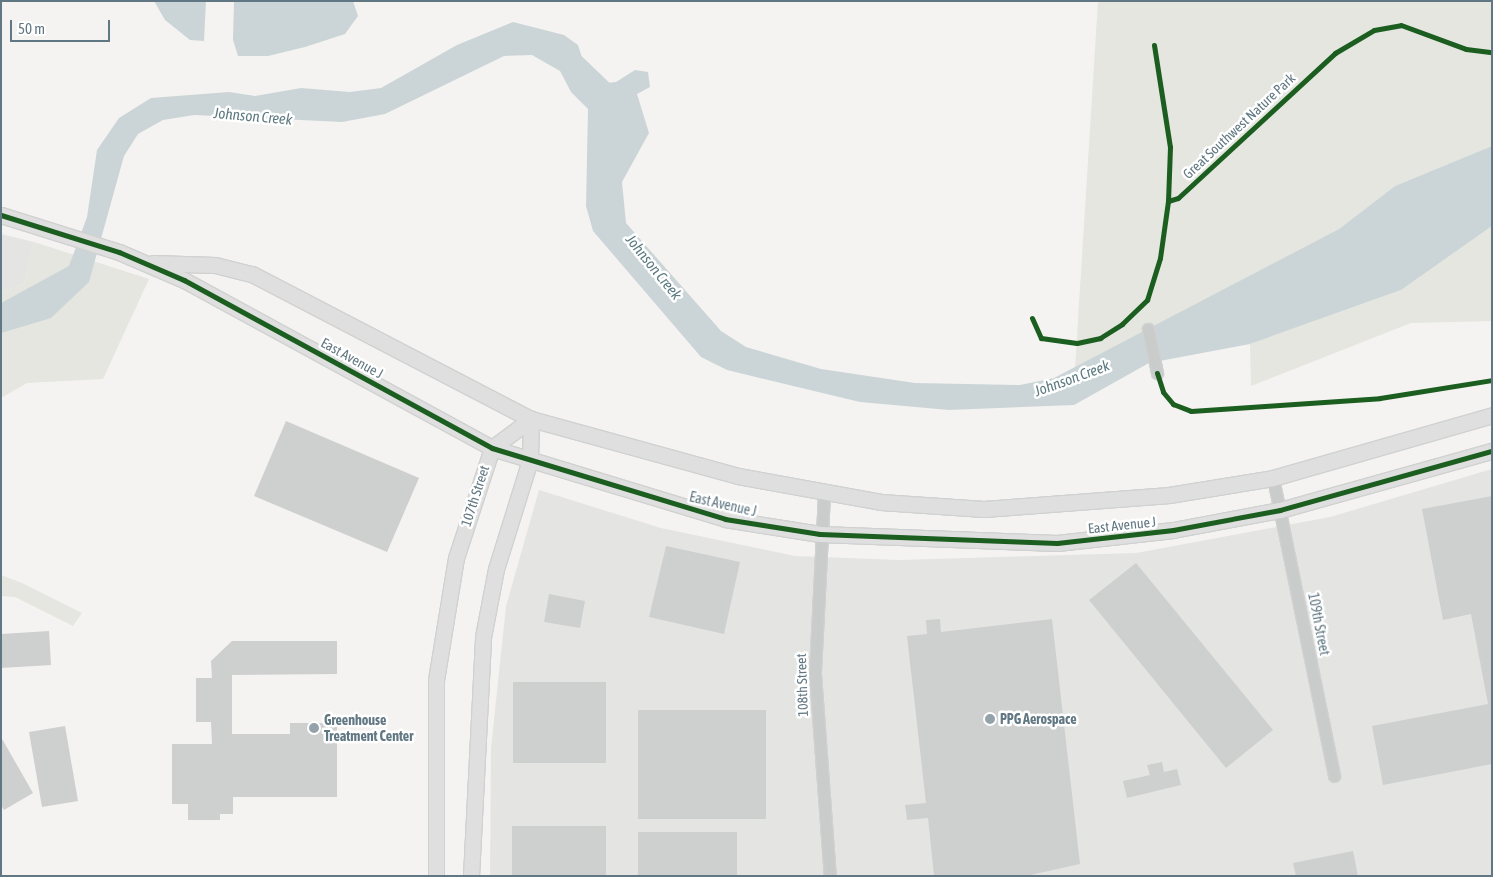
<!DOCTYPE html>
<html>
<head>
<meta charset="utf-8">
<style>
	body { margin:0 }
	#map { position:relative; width:1493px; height:877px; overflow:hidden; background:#f4f3f1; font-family:"Asap Condensed",sans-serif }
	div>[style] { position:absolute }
	.built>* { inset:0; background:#e4e5e3 }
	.green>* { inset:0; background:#e4e6df }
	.water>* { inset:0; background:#cbd5d7 }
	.river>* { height:24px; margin:-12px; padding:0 12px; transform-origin:12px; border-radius:12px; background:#cbd5d7 }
	.building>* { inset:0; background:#cecfcf }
	.roads { filter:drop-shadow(1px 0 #d0d1d1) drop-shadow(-1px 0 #d0d1d1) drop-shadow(0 1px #d0d1d1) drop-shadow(0 -1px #d0d1d1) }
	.street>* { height:11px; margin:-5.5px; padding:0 5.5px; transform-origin:5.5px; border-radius:5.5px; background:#cacccc }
	.secondary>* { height:15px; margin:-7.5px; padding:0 7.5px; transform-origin:7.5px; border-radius:7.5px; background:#dfdfe0 }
	.cycleway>* { height:5px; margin:-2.5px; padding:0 2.5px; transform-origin:2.5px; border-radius:2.5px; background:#1b5e20 }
	.dots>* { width:14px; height:14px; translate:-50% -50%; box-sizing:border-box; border:2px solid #fff; border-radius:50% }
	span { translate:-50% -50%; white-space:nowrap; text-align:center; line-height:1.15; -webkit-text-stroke:5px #fff; paint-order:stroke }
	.street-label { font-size:14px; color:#617783 }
	.poi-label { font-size:14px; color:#617783; font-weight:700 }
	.left { translate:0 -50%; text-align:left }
	.water-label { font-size:15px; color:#5c7a81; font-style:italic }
	.frame { position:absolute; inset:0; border:2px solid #617783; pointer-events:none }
	.scale { position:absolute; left:10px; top:20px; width:100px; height:22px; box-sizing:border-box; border:2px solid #617783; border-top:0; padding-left:6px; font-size:15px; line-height:18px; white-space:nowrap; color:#617783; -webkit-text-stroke:4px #fff; paint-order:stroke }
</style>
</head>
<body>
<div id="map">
	<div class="built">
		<div style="clip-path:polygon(1px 234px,34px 242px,24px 284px,1px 292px)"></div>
		<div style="clip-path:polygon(1492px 469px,1492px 876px,490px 876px,491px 748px,506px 606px,539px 490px,661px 528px,795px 556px,899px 560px,1136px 553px,1330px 517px)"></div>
	</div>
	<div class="green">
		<div style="clip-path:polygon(1098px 1px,1492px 1px,1492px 146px,1395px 186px,1339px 229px,1075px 368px)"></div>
		<div style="clip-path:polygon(1492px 226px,1492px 321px,1411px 323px,1251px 386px,1250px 344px,1401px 290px)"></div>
		<div style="clip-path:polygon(34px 242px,149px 279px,103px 379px,27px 383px,1px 398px,1px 292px,24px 284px)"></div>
		<div style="clip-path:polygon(1px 575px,22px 583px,82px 613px,73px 626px,15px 597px,1px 596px)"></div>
	</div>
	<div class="water">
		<div style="clip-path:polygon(154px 1px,206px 1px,204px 41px,190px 40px,165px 20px)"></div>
		<div style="clip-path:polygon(234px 1px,353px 1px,358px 16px,345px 34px,305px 47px,268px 56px,238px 56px,233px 40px)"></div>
		<div style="clip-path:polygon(513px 22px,564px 35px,578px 45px,586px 70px,583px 83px,588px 85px,616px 82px,635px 70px,648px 72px,650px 87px,637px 94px,649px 133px,622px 182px,626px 223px,721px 331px,746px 347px,821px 369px,915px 383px,1020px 385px,1054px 378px,1339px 229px,1395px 186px,1492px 146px,1492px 226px,1401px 290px,1250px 344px,1149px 363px,1074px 405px,949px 410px,860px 402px,727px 370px,701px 357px,593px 231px,586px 206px,588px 109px,571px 92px,560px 71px,532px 55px,504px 56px,385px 114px,342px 122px,194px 115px,163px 120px,138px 134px,124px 156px,89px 282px,51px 318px,1px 333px,1px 303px,69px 266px,87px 217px,97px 150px,119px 118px,151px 98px,229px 92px,255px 96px,301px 88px,350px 92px,381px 88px,457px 45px)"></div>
	</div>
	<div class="river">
		<div style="left:562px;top:54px;width:66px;rotate:43.8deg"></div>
		<div style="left:610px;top:100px;width:9px;rotate:72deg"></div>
	</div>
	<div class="building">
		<div style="clip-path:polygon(286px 421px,419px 478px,387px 552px,254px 496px)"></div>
		<div style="clip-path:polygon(1492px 496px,1492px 764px,1383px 785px,1372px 726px,1488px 704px,1471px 614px,1443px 620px,1422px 509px)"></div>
		<div style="clip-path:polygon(666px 546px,740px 562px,724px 634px,649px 617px)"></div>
		<div style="clip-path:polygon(1136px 563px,1273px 730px,1226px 768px,1089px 600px)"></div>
		<div style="clip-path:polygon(549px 594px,585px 601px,580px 628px,544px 622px)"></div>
		<div style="clip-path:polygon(940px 619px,941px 632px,1052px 619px,1080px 864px,1026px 876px,934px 876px,928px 818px,907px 820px,905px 805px,926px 803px,907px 636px,927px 634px,926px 620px)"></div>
		<div style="clip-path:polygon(49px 631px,51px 665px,1px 668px,1px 634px)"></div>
		<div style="clip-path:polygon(232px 641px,337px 641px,337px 674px,232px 675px,232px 734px,290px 734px,290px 723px,337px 723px,337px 797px,233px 797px,233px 814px,220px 814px,220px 820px,188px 820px,188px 804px,172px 804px,172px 744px,212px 744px,211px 722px,196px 722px,196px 678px,212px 678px,211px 661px)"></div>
		<div style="clip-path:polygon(513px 682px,606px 682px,606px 763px,513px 763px)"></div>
		<div style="clip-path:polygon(638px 710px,766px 710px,766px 819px,638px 819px)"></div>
		<div style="clip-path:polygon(65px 726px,78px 801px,42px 807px,29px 732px)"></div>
		<div style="clip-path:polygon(1px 737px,33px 793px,4px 810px,1px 805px)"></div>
		<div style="clip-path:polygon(1162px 762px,1164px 772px,1177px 769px,1181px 785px,1127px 798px,1123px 781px,1150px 775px,1147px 765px)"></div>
		<div style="clip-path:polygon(512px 826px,606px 826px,606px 876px,512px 876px)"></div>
		<div style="clip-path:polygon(638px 832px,737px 832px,737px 876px,638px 876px)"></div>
		<div style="clip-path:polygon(1353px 851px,1358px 876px,1296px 876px,1293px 863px)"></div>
	</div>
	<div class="roads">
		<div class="street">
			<div style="left:1148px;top:329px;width:45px;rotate:78.4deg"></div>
			<div style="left:1273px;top:478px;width:304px;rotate:78.4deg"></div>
			<div style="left:824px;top:494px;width:180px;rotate:92.9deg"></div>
			<div style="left:815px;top:674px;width:203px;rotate:85.8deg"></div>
		</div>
		<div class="secondary">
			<div style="left:1px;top:215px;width:124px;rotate:17.4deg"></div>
			<div style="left:119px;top:252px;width:71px;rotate:23.3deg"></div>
			<div style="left:184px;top:280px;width:351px;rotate:28.6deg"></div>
			<div style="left:492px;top:448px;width:244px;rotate:16.9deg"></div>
			<div style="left:725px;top:519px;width:96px;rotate:9deg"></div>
			<div style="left:820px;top:534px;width:237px;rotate:2.2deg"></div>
			<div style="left:1057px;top:543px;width:117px;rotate:-6.4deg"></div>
			<div style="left:1173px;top:530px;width:109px;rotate:-10.6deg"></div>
			<div style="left:1280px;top:510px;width:220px;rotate:-15.6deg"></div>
			<div style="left:153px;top:263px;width:62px;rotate:1.8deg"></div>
			<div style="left:215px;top:265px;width:38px;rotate:14deg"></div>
			<div style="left:252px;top:274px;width:314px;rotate:27.5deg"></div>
			<div style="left:531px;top:419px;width:215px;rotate:15.4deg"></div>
			<div style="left:738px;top:476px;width:145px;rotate:10.3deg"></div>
			<div style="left:881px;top:502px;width:103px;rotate:3.9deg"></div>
			<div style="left:984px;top:509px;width:186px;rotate:-4.3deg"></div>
			<div style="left:1169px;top:495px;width:105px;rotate:-9.3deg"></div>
			<div style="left:1273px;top:478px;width:228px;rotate:-16deg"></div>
			<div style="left:436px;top:876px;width:196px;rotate:-90deg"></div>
			<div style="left:436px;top:680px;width:124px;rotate:-80.7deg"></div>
			<div style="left:456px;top:558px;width:116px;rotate:-71.9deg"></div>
			<div style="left:492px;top:448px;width:49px;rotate:-36.6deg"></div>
			<div style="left:471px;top:876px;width:239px;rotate:-87.1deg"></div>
			<div style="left:483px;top:637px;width:69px;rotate:-79.2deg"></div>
			<div style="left:496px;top:569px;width:114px;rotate:-72.7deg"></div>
			<div style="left:530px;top:460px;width:41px;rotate:-88.6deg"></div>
		</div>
	</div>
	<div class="cycleway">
		<div style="left:1154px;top:45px;width:103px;rotate:81.1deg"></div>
		<div style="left:1170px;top:147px;width:54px;rotate:92.1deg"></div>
		<div style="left:1px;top:215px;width:124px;rotate:17.4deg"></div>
		<div style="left:119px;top:252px;width:71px;rotate:23.3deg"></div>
		<div style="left:184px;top:280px;width:351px;rotate:28.6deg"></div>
		<div style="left:492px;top:448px;width:244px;rotate:16.9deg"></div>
		<div style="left:725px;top:519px;width:96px;rotate:9deg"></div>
		<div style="left:820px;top:534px;width:237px;rotate:2.2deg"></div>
		<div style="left:1057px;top:543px;width:117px;rotate:-6.4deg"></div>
		<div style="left:1173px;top:530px;width:109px;rotate:-10.6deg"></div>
		<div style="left:1280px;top:510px;width:220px;rotate:-15.6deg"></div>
		<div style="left:1032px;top:318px;width:22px;rotate:66deg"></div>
		<div style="left:1041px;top:338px;width:36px;rotate:8deg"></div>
		<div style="left:1077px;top:343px;width:24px;rotate:-12deg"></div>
		<div style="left:1100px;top:338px;width:26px;rotate:-32deg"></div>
		<div style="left:1122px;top:324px;width:35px;rotate:-44deg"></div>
		<div style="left:1147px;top:300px;width:44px;rotate:-72.8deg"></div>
		<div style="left:1160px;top:258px;width:58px;rotate:-82deg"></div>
		<div style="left:1168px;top:201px;width:10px;rotate:-17deg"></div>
		<div style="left:1178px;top:198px;width:214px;rotate:-42.7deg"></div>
		<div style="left:1335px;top:53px;width:45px;rotate:-30.5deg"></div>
		<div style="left:1374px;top:30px;width:27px;rotate:-10deg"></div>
		<div style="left:1401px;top:25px;width:69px;rotate:20.3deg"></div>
		<div style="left:1466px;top:49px;width:26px;rotate:7deg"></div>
		<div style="left:1157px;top:373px;width:20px;rotate:72deg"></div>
		<div style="left:1163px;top:392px;width:16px;rotate:50deg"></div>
		<div style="left:1173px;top:404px;width:19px;rotate:21deg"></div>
		<div style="left:1191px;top:411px;width:189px;rotate:-3.9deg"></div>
		<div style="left:1380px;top:398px;width:113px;rotate:-9.1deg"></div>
	</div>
	<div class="dots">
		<div style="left:990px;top:719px;background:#94a2aa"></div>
		<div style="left:314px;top:728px;background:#94a2aa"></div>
	</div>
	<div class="street-label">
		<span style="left:1239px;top:126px;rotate:-43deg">Great Southwest Nature Park</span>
		<span style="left:352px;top:358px;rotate:29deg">East Avenue J</span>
		<span style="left:475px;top:496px;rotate:-72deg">107th Street</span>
		<span style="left:723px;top:504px;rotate:13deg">East Avenue J</span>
		<span style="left:1122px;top:525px;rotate:-6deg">East Avenue J</span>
		<span style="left:1319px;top:624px;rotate:79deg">109th Street</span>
		<span style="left:802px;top:685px;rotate:-92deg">108th Street</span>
	</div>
	<div class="poi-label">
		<span class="left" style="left:1000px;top:719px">PPG Aerospace</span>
		<span class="left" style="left:324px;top:728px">Greenhouse<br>Treatment Center</span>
	</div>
	<div class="water-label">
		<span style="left:253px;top:116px;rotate:5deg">Johnson Creek</span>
		<span style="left:654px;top:267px;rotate:51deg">Johnson Creek</span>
		<span style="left:1072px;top:378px;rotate:-20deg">Johnson Creek</span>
	</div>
	<div class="frame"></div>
	<div class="scale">50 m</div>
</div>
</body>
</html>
